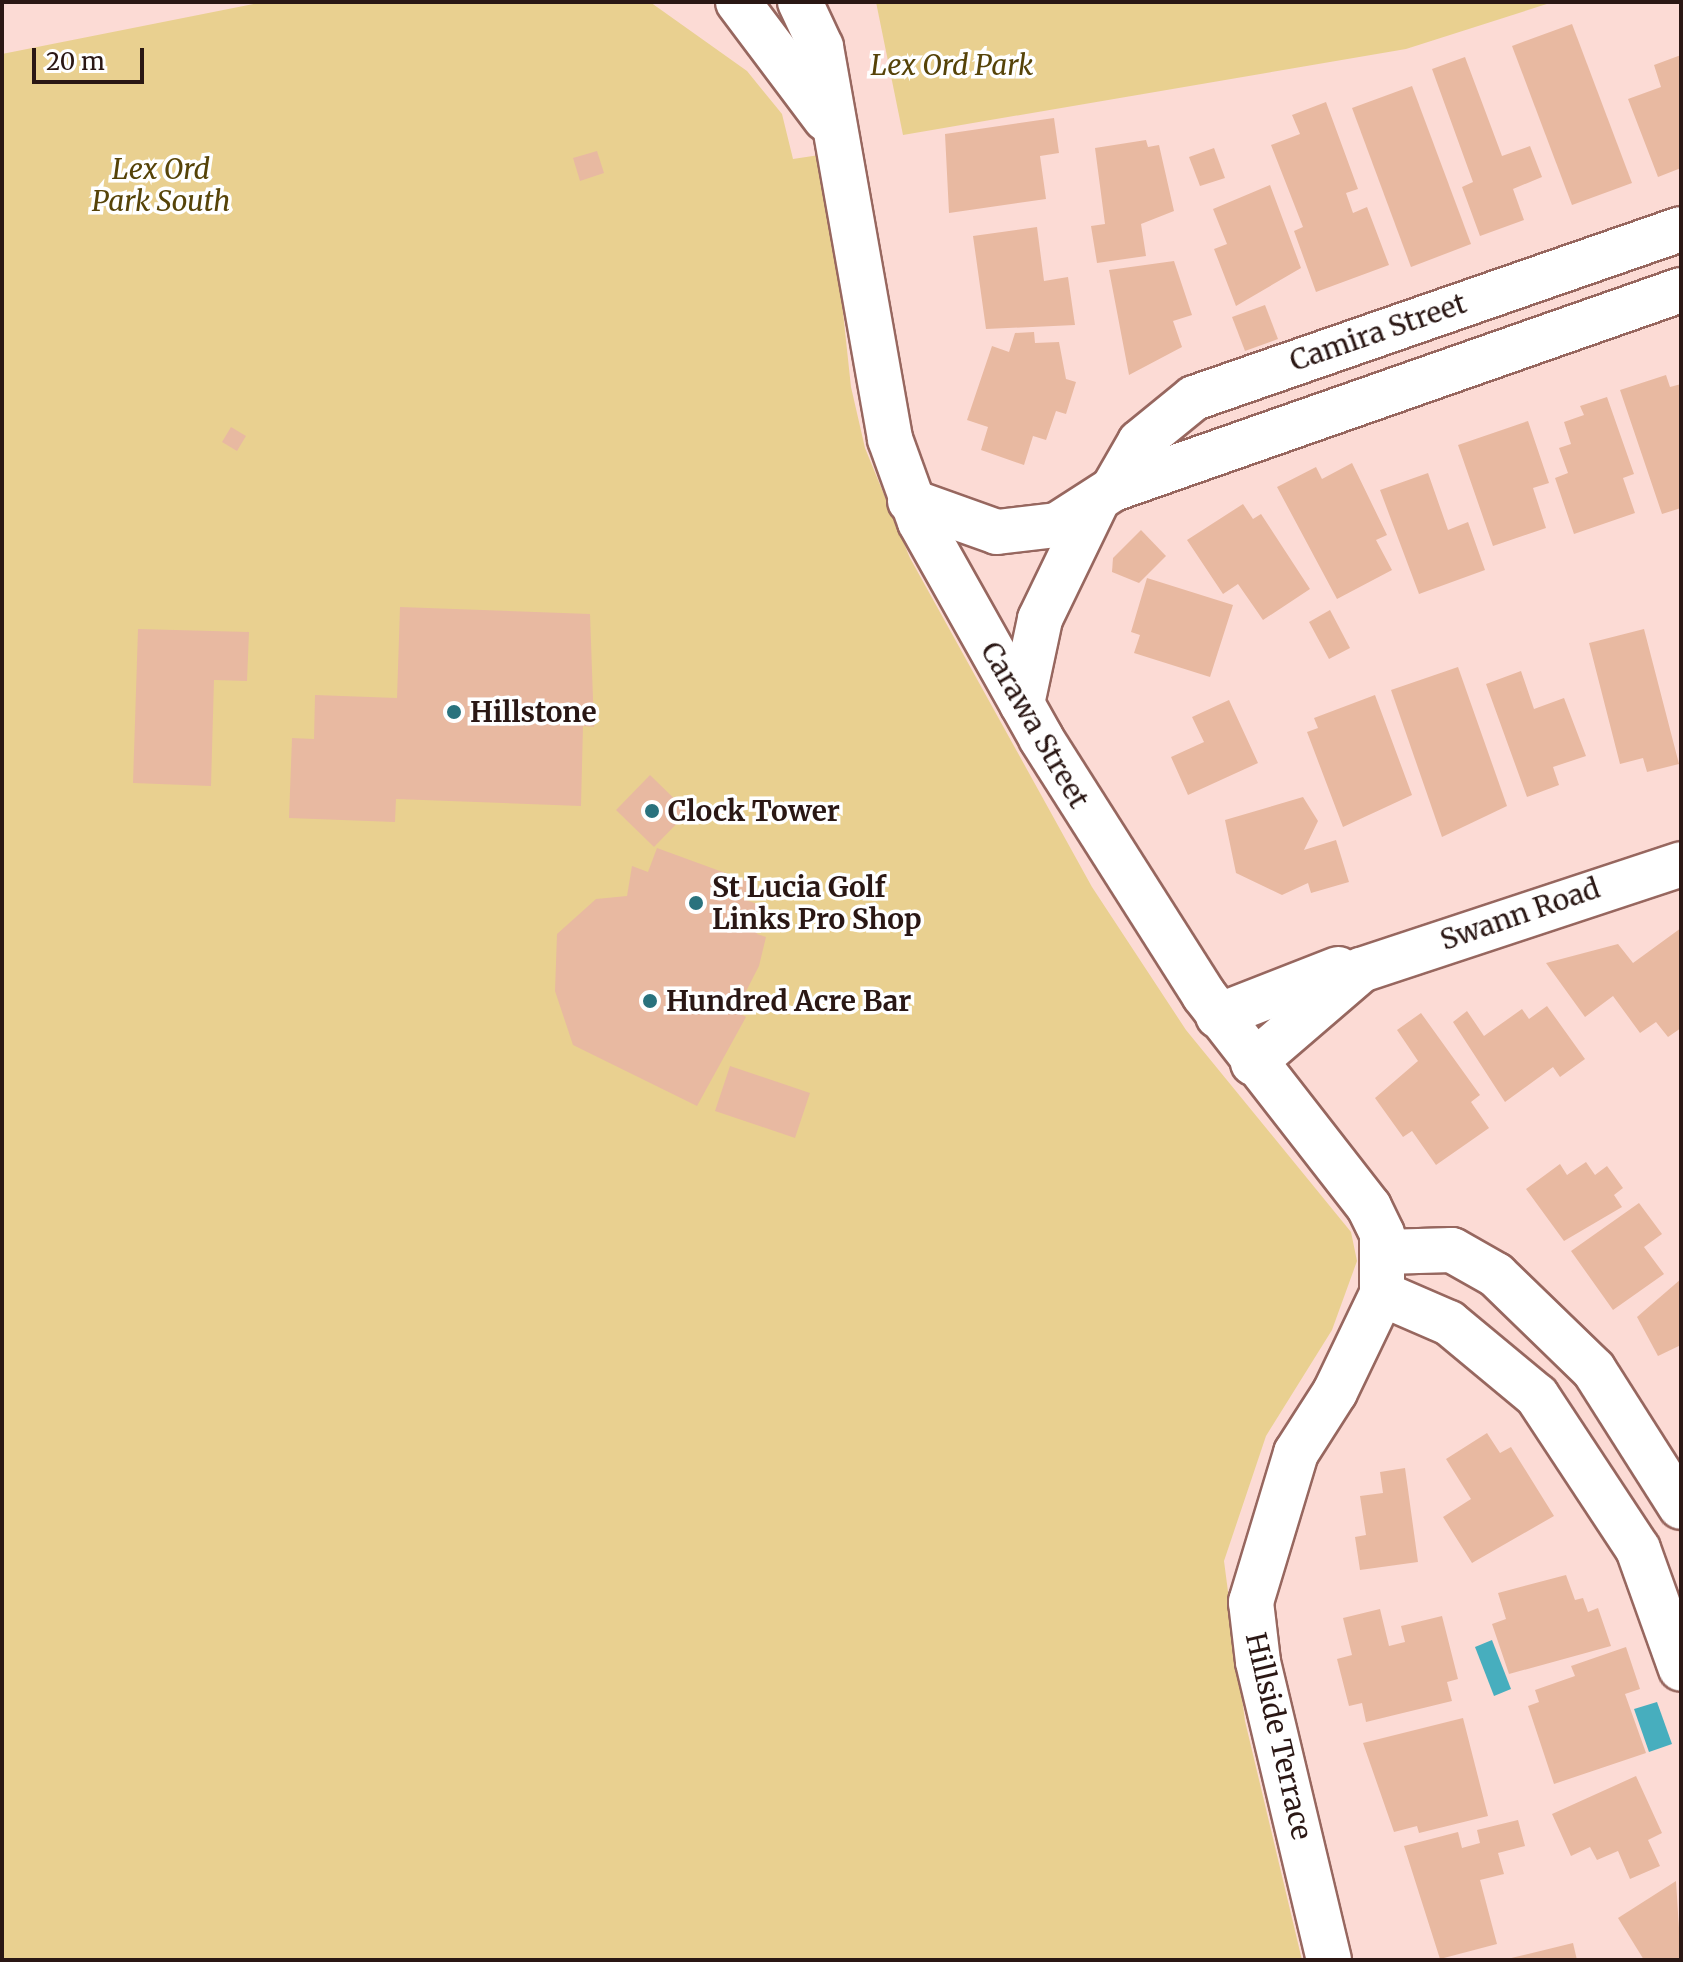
<!DOCTYPE html>
<html>
<head>
<meta charset="utf-8">
<style>
	body { margin:0 }
	#map { position:relative; width:1683px; height:1962px; overflow:hidden; background:#fcdbd5; font-family:Merriweather,serif }
	div>[style] { position:absolute }
	.green>* { inset:0; background:#e9d090 }
	.water>* { inset:0; background:#47aebe }
	.building>* { inset:0; background:#e8b9a1 }
	.roads { filter:drop-shadow(2px 0 #97675f) drop-shadow(-2px 0 #97675f) drop-shadow(0 2px #97675f) drop-shadow(0 -2px #97675f) }
	.minor>* { height:44px; margin:-22px; padding:0 22px; transform-origin:22px; border-radius:22px; background:#fff }
	.dots>* { width:22px; height:22px; translate:-50% -50%; box-sizing:border-box; border:4px solid #fff; border-radius:50% }
	span { translate:-50% -50%; white-space:nowrap; text-align:center; line-height:1.15; -webkit-text-stroke:7px #fff; paint-order:stroke }
	.park-label { font-size:28px; color:#564308; font-style:italic }
	.street-label { font-size:28px; color:#2a1714 }
	.poi-label { font-size:28px; color:#2a1714; font-weight:700 }
	.left { translate:0 -50%; text-align:left }
	.frame { position:absolute; inset:0; border:4px solid #2a1714; pointer-events:none }
	.scale { position:absolute; left:32px; top:48px; width:112px; height:36px; box-sizing:border-box; border:4px solid #2a1714; border-top:0; padding-left:10px; font-size:24px; line-height:28px; white-space:nowrap; color:#2a1714; -webkit-text-stroke:6px #fff; paint-order:stroke }
</style>
</head>
<body>
<div id="map">
	<div class="green">
		<div style="clip-path:polygon(264px 2px,650px 2px,747px 71px,782px 114px,793px 159px,826px 154px,851px 387px,865px 448px,910px 558px,1092px 887px,1186px 1030px,1351px 1232px,1357px 1261px,1332px 1330px,1266px 1436px,1224px 1561px,1245px 1721px,1302px 1960px,2px 1960px,2px 54px)"></div>
		<div style="clip-path:polygon(876px 2px,1553px 2px,1406px 49px,903px 135px)"></div>
	</div>
	<div class="water">
		<div style="clip-path:polygon(1492px 1640px,1511px 1689px,1494px 1696px,1475px 1647px)"></div>
		<div style="clip-path:polygon(1657px 1702px,1672px 1744px,1649px 1752px,1634px 1709px)"></div>
	</div>
	<div class="building">
		<div style="clip-path:polygon(1572px 24px,1632px 183px,1572px 205px,1512px 46px)"></div>
		<div style="clip-path:polygon(1681px 55px,1681px 168px,1658px 177px,1628px 99px,1661px 87px,1654px 65px)"></div>
		<div style="clip-path:polygon(1465px 57px,1502px 156px,1530px 146px,1542px 177px,1513px 189px,1524px 220px,1480px 236px,1462px 187px,1473px 182px,1432px 69px)"></div>
		<div style="clip-path:polygon(1412px 86px,1471px 244px,1411px 267px,1352px 108px)"></div>
		<div style="clip-path:polygon(1326px 102px,1358px 189px,1346px 193px,1353px 213px,1367px 207px,1389px 265px,1316px 292px,1294px 231px,1303px 227px,1271px 145px,1300px 134px,1292px 115px)"></div>
		<div style="clip-path:polygon(1054px 118px,1059px 153px,1040px 156px,1046px 199px,949px 213px,945px 134px)"></div>
		<div style="clip-path:polygon(1146px 140px,1148px 147px,1159px 145px,1174px 211px,1141px 224px,1146px 256px,1097px 263px,1091px 226px,1105px 224px,1095px 148px)"></div>
		<div style="clip-path:polygon(1214px 148px,1225px 178px,1200px 186px,1189px 157px)"></div>
		<div style="clip-path:polygon(597px 151px,604px 173px,580px 181px,573px 158px)"></div>
		<div style="clip-path:polygon(1270px 185px,1301px 268px,1236px 306px,1214px 249px,1227px 244px,1213px 209px)"></div>
		<div style="clip-path:polygon(1037px 227px,1044px 281px,1068px 277px,1075px 325px,986px 329px,973px 236px)"></div>
		<div style="clip-path:polygon(1174px 261px,1192px 315px,1173px 321px,1182px 347px,1129px 375px,1109px 270px)"></div>
		<div style="clip-path:polygon(1265px 305px,1278px 339px,1245px 351px,1232px 317px)"></div>
		<div style="clip-path:polygon(1034px 332px,1035px 343px,1059px 342px,1066px 379px,1076px 382px,1066px 414px,1056px 411px,1046px 440px,1033px 436px,1024px 465px,981px 450px,988px 427px,967px 420px,992px 346px,1009px 352px,1015px 333px)"></div>
		<div style="clip-path:polygon(1666px 375px,1670px 387px,1681px 384px,1681px 508px,1662px 514px,1620px 390px)"></div>
		<div style="clip-path:polygon(1607px 397px,1634px 474px,1623px 478px,1635px 513px,1574px 534px,1555px 478px,1568px 473px,1559px 448px,1571px 444px,1564px 422px,1584px 415px,1580px 406px)"></div>
		<div style="clip-path:polygon(1528px 421px,1549px 483px,1533px 488px,1546px 528px,1493px 546px,1458px 445px)"></div>
		<div style="clip-path:polygon(231px 427px,246px 436px,237px 451px,222px 442px)"></div>
		<div style="clip-path:polygon(1352px 463px,1387px 535px,1376px 540px,1392px 570px,1337px 599px,1277px 487px,1316px 467px,1322px 479px)"></div>
		<div style="clip-path:polygon(1428px 473px,1448px 530px,1468px 522px,1485px 570px,1419px 594px,1380px 490px)"></div>
		<div style="clip-path:polygon(1243px 504px,1253px 519px,1261px 514px,1310px 589px,1263px 620px,1238px 584px,1223px 594px,1187px 540px)"></div>
		<div style="clip-path:polygon(1141px 530px,1166px 556px,1139px 583px,1112px 572px,1113px 558px)"></div>
		<div style="clip-path:polygon(1147px 578px,1233px 605px,1210px 677px,1134px 653px,1140px 635px,1131px 632px)"></div>
		<div style="clip-path:polygon(400px 607px,590px 614px,594px 727px,583px 726px,581px 806px,396px 799px,395px 822px,289px 818px,292px 738px,314px 739px,315px 695px,397px 698px)"></div>
		<div style="clip-path:polygon(1330px 610px,1350px 648px,1329px 659px,1309px 622px)"></div>
		<div style="clip-path:polygon(138px 629px,249px 632px,247px 681px,214px 680px,211px 786px,133px 783px)"></div>
		<div style="clip-path:polygon(1644px 629px,1679px 764px,1647px 772px,1643px 758px,1620px 764px,1589px 643px)"></div>
		<div style="clip-path:polygon(1458px 667px,1507px 806px,1442px 837px,1391px 690px)"></div>
		<div style="clip-path:polygon(1521px 671px,1534px 709px,1564px 698px,1586px 756px,1553px 767px,1559px 785px,1527px 797px,1486px 684px)"></div>
		<div style="clip-path:polygon(1375px 695px,1412px 795px,1343px 827px,1307px 732px,1318px 728px,1314px 718px)"></div>
		<div style="clip-path:polygon(1229px 700px,1258px 763px,1188px 795px,1171px 757px,1204px 742px,1192px 717px)"></div>
		<div style="clip-path:polygon(650px 775px,688px 812px,654px 847px,616px 810px)"></div>
		<div style="clip-path:polygon(1303px 797px,1318px 821px,1304px 850px,1336px 840px,1349px 882px,1311px 893px,1308px 883px,1282px 895px,1236px 873px,1225px 820px)"></div>
		<div style="clip-path:polygon(657px 848px,750px 882px,743px 899px,766px 907px,757px 934px,766px 937px,759px 966px,736px 1011px,746px 1017px,697px 1106px,573px 1045px,555px 991px,557px 934px,596px 899px,627px 896px,632px 866px,648px 872px)"></div>
		<div style="clip-path:polygon(1681px 928px,1681px 1028px,1668px 1037px,1656px 1022px,1640px 1033px,1613px 996px,1585px 1017px,1546px 963px,1618px 944px,1633px 963px)"></div>
		<div style="clip-path:polygon(1547px 1006px,1585px 1059px,1560px 1077px,1553px 1067px,1505px 1102px,1453px 1022px,1467px 1011px,1484px 1036px,1522px 1009px,1529px 1019px)"></div>
		<div style="clip-path:polygon(1421px 1013px,1480px 1095px,1471px 1102px,1489px 1128px,1436px 1165px,1412px 1131px,1403px 1137px,1375px 1098px,1418px 1061px,1397px 1030px)"></div>
		<div style="clip-path:polygon(730px 1066px,810px 1093px,795px 1138px,715px 1111px)"></div>
		<div style="clip-path:polygon(1586px 1162px,1595px 1175px,1607px 1166px,1623px 1188px,1614px 1195px,1622px 1207px,1564px 1241px,1526px 1189px,1560px 1164px,1567px 1175px)"></div>
		<div style="clip-path:polygon(1639px 1203px,1662px 1234px,1644px 1247px,1664px 1274px,1613px 1310px,1571px 1251px)"></div>
		<div style="clip-path:polygon(1681px 1279px,1681px 1345px,1658px 1356px,1637px 1317px)"></div>
		<div style="clip-path:polygon(1487px 1433px,1500px 1453px,1511px 1447px,1554px 1516px,1472px 1563px,1443px 1517px,1471px 1499px,1446px 1459px)"></div>
		<div style="clip-path:polygon(1405px 1468px,1418px 1562px,1360px 1570px,1355px 1537px,1366px 1535px,1360px 1496px,1383px 1493px,1380px 1472px)"></div>
		<div style="clip-path:polygon(1566px 1575px,1575px 1600px,1583px 1598px,1588px 1612px,1598px 1608px,1611px 1646px,1509px 1674px,1492px 1624px,1506px 1619px,1498px 1593px)"></div>
		<div style="clip-path:polygon(1380px 1609px,1389px 1646px,1405px 1642px,1401px 1626px,1442px 1616px,1458px 1679px,1447px 1682px,1452px 1701px,1366px 1722px,1362px 1703px,1349px 1706px,1337px 1659px,1352px 1655px,1343px 1618px)"></div>
		<div style="clip-path:polygon(1626px 1647px,1640px 1689px,1625px 1694px,1646px 1753px,1554px 1784px,1528px 1706px,1539px 1702px,1535px 1690px,1575px 1676px,1571px 1666px)"></div>
		<div style="clip-path:polygon(1463px 1718px,1488px 1816px,1419px 1833px,1417px 1826px,1394px 1832px,1363px 1743px)"></div>
		<div style="clip-path:polygon(1636px 1776px,1662px 1833px,1648px 1840px,1660px 1866px,1630px 1879px,1618px 1851px,1597px 1860px,1590px 1847px,1571px 1856px,1552px 1814px)"></div>
		<div style="clip-path:polygon(1518px 1820px,1525px 1846px,1498px 1853px,1504px 1874px,1480px 1880px,1497px 1944px,1440px 1959px,1404px 1846px,1458px 1832px,1462px 1848px,1480px 1843px,1477px 1830px)"></div>
		<div style="clip-path:polygon(1676px 1881px,1681px 1960px,1644px 1960px,1618px 1918px)"></div>
		<div style="clip-path:polygon(1573px 1943px,1577px 1960px,1507px 1960px,1507px 1959px)"></div>
	</div>
	<div class="roads">
		<div class="minor">
			<div style="left:738px;top:2px;width:146px;rotate:53.1deg"></div>
			<div style="left:800px;top:2px;width:50px;rotate:65deg"></div>
			<div style="left:821px;top:47px;width:398px;rotate:80deg"></div>
			<div style="left:890px;top:439px;width:88px;rotate:70.1deg"></div>
			<div style="left:920px;top:522px;width:248px;rotate:60.7deg"></div>
			<div style="left:1041px;top:738px;width:304px;rotate:57.6deg"></div>
			<div style="left:1204px;top:995px;width:269px;rotate:52.1deg"></div>
			<div style="left:1369px;top:1207px;width:30px;rotate:64deg"></div>
			<div style="left:1382px;top:1234px;width:60px;rotate:90deg"></div>
			<div style="left:1382px;top:1294px;width:109px;rotate:115.6deg"></div>
			<div style="left:1335px;top:1392px;width:72px;rotate:122.6deg"></div>
			<div style="left:1296px;top:1453px;width:156px;rotate:106.8deg"></div>
			<div style="left:1251px;top:1602px;width:60px;rotate:83.3deg"></div>
			<div style="left:1258px;top:1662px;width:306px;rotate:76.6deg"></div>
			<div style="left:1113px;top:489px;width:602px;rotate:-19.31deg"></div>
			<div style="left:910px;top:501px;width:92px;rotate:19.6deg"></div>
			<div style="left:997px;top:532px;width:60px;rotate:-6.7deg"></div>
			<div style="left:1057px;top:525px;width:67px;rotate:-32.7deg"></div>
			<div style="left:1113px;top:489px;width:54px;rotate:-60.1deg"></div>
			<div style="left:1140px;top:442px;width:70px;rotate:-39.2deg"></div>
			<div style="left:1194px;top:398px;width:515px;rotate:-19.14deg"></div>
			<div style="left:1022px;top:704px;width:87px;rotate:-78deg"></div>
			<div style="left:1040px;top:619px;width:127px;rotate:-64.2deg"></div>
			<div style="left:1218px;top:1016px;width:129px;rotate:-21.4deg"></div>
			<div style="left:1253px;top:1063px;width:143px;rotate:-40.7deg"></div>
			<div style="left:1361px;top:970px;width:337px;rotate:-18.3deg"></div>
			<div style="left:1385px;top:1252px;width:67px;rotate:-1.7deg"></div>
			<div style="left:1452px;top:1250px;width:51px;rotate:29.6deg"></div>
			<div style="left:1496px;top:1275px;width:136px;rotate:44.1deg"></div>
			<div style="left:1594px;top:1370px;width:162px;rotate:57.6deg"></div>
			<div style="left:1382px;top:1294px;width:73px;rotate:23.4deg"></div>
			<div style="left:1449px;top:1323px;width:114px;rotate:39.7deg"></div>
			<div style="left:1537px;top:1396px;width:183px;rotate:56.6deg"></div>
			<div style="left:1638px;top:1549px;width:127px;rotate:70.3deg"></div>
		</div>
	</div>
	<div class="dots">
		<div style="left:454px;top:712px;background:#2a727d"></div>
		<div style="left:652px;top:811px;background:#2a727d"></div>
		<div style="left:696px;top:903px;background:#2a727d"></div>
		<div style="left:650px;top:1001px;background:#2a727d"></div>
	</div>
	<div class="park-label">
		<span style="left:952px;top:65px">Lex Ord Park</span>
		<span style="left:161px;top:185px">Lex Ord<br>Park South</span>
	</div>
	<div class="street-label">
		<span style="left:1378px;top:332px;rotate:-19deg">Camira Street</span>
		<span style="left:1035px;top:725px;rotate:60deg">Carawa Street</span>
		<span style="left:1520px;top:914px;rotate:-19deg">Swann Road</span>
		<span style="left:1279px;top:1736px;rotate:77deg">Hillside Terrace</span>
	</div>
	<div class="poi-label">
		<span class="left" style="left:470px;top:712px">Hillstone</span>
		<span class="left" style="left:668px;top:811px">Clock Tower</span>
		<span class="left" style="left:712px;top:903px">St Lucia Golf<br>Links Pro Shop</span>
		<span class="left" style="left:666px;top:1001px">Hundred Acre Bar</span>
	</div>
	<div class="frame"></div>
	<div class="scale">20 m</div>
</div>
</body>
</html>
